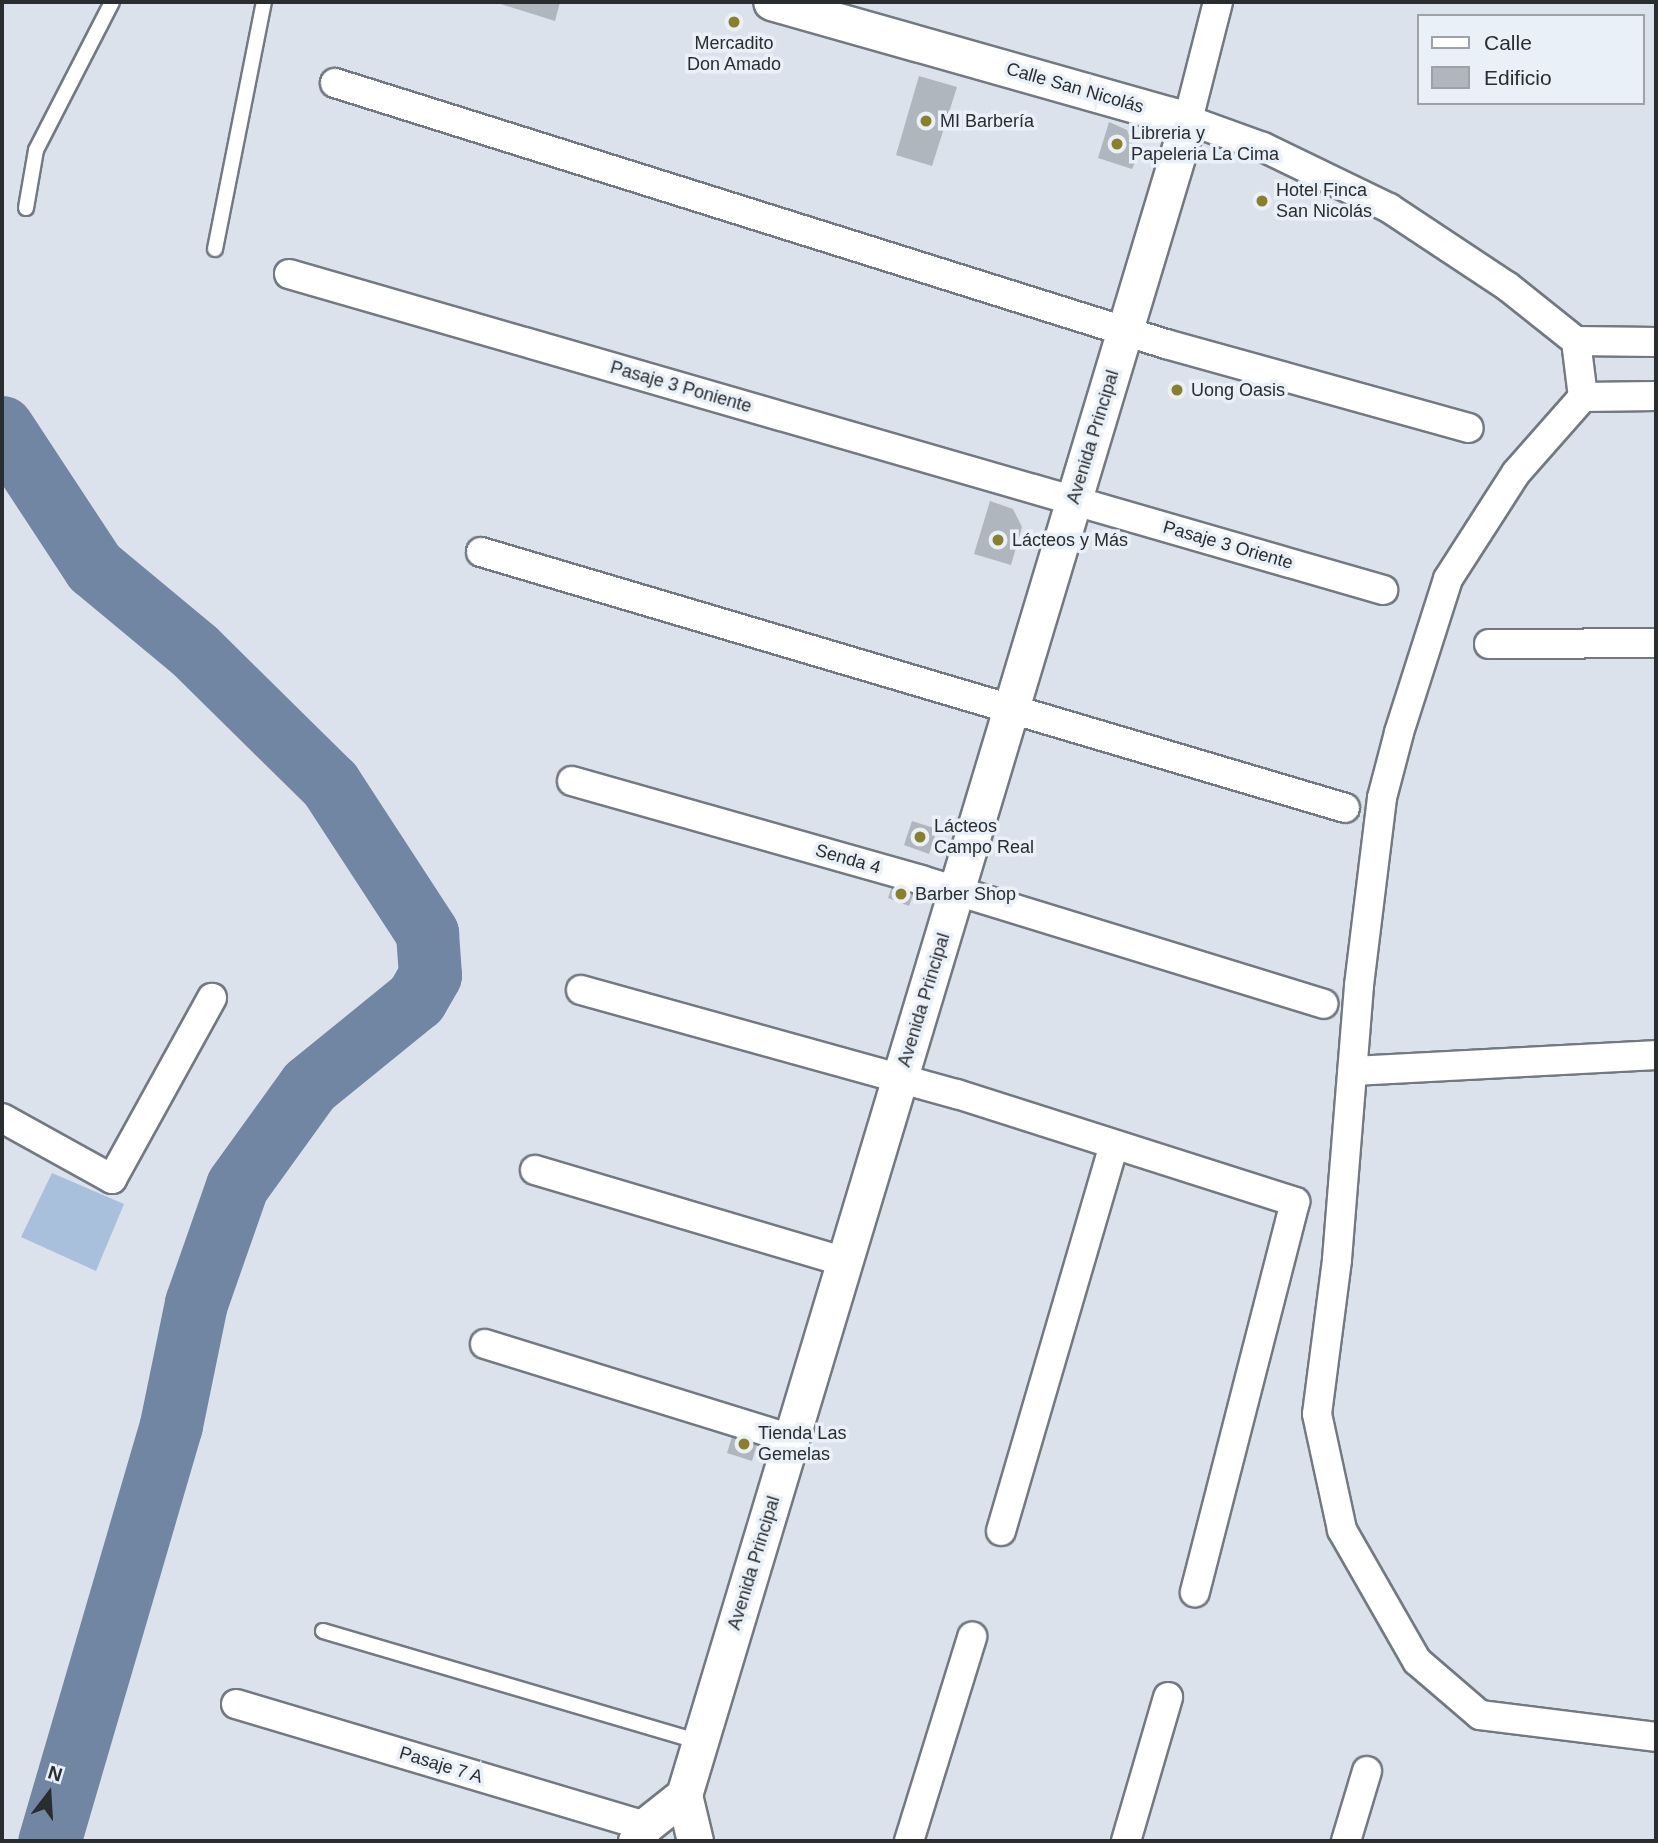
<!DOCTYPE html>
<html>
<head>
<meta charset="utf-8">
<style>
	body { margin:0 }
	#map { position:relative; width:1658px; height:1843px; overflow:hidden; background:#dbe2eb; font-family:Helvetica,sans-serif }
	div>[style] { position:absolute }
	.green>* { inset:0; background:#a9c0dc }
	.river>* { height:63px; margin:-31.5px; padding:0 31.5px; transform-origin:31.5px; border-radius:31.5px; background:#7086a2 }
	.building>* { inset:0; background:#afb6be }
	.roads { filter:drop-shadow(2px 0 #737981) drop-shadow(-2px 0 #737981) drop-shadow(0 2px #737981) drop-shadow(0 -2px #737981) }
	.service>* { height:14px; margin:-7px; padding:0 7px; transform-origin:7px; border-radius:7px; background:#fff }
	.minor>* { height:28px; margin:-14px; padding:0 14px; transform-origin:14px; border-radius:14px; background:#fff }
	.tertiary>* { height:35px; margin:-17.5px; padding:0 17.5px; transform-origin:17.5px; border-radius:17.5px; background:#fff }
	.dots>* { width:19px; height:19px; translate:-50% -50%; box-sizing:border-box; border:4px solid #e9f0f8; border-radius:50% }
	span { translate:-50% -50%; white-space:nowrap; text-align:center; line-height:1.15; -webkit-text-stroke:7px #e9f0f8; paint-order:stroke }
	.poi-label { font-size:18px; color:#2a2d30 }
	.left { translate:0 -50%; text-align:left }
	.street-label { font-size:18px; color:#2a2d30 }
	.frame { position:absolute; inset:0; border:4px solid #2a2d30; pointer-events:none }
	.legend { position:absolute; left:1417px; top:14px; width:228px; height:91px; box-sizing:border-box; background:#e9f0f8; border:2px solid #9da2a8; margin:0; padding:9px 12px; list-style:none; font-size:21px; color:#2a2d30 }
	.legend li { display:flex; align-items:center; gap:14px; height:35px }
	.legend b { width:35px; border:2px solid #9da2a8 }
	.north { position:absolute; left:14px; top:1759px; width:70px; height:70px; -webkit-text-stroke:5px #e9f0f8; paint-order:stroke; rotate:17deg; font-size:19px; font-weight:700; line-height:28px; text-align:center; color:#2a2d30 }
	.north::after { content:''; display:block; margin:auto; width:24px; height:32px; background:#2a2d30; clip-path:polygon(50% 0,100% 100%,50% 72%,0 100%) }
</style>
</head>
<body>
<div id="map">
	<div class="green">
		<div style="clip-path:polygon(52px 1173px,124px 1204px,96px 1271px,21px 1237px)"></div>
	</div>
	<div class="river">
		<div style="left:2px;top:427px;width:168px;rotate:56.7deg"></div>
		<div style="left:94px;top:567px;width:131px;rotate:39.7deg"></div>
		<div style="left:195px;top:651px;width:190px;rotate:44.6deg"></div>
		<div style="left:330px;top:784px;width:178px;rotate:56.9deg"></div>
		<div style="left:427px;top:933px;width:42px;rotate:85.9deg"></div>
		<div style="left:430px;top:975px;width:28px;rotate:120deg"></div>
		<div style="left:416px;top:999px;width:138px;rotate:140.9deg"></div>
		<div style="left:309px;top:1086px;width:123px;rotate:125.8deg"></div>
		<div style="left:237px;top:1186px;width:124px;rotate:109.3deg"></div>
		<div style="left:196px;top:1303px;width:125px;rotate:101.6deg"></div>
		<div style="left:171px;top:1425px;width:434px;rotate:106.3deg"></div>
	</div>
	<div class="building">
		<div style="clip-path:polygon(494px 2px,560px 2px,555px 21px)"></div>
		<div style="clip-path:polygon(919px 76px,957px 87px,932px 166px,896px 155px)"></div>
		<div style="clip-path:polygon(1109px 122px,1127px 130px,1137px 158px,1132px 169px,1098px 158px)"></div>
		<div style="clip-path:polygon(990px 501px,1013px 509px,1022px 527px,1011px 565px,974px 554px)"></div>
		<div style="clip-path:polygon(912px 821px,937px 829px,929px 854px,904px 845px)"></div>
		<div style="clip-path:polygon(893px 883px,915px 890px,909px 906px,888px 898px)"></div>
		<div style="clip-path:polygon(735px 1427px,760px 1435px,752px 1461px,727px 1453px)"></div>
	</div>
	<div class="roads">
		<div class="service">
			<div style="left:26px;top:208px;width:59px;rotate:-80.2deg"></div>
			<div style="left:36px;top:150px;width:166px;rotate:-62.8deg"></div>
			<div style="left:215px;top:249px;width:252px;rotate:-78.8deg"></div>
			<div style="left:323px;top:1631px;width:393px;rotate:16.4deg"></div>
		</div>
		<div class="minor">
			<div style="left:1218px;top:2px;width:122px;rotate:104.3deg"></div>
			<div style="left:1188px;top:120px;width:80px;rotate:19.8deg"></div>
			<div style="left:1263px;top:147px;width:140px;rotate:25.8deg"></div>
			<div style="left:1389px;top:208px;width:141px;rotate:33.5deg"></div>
			<div style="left:1507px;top:286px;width:88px;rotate:38.6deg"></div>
			<div style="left:1576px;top:341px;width:80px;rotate:0.7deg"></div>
			<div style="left:335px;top:83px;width:871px;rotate:17.44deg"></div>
			<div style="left:1166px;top:344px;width:314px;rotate:15.5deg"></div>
			<div style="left:289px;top:274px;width:1139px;rotate:16.11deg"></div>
			<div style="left:1576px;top:341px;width:56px;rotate:82.9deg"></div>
			<div style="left:1583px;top:397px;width:101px;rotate:131.4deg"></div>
			<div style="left:1516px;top:473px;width:126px;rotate:122.7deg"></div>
			<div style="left:1448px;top:579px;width:162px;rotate:107.7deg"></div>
			<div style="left:1399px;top:733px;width:67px;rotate:104.7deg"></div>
			<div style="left:1382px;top:798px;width:189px;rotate:97deg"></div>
			<div style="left:1359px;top:986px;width:275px;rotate:94.6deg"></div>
			<div style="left:1337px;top:1260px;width:155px;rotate:97.4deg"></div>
			<div style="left:1317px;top:1414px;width:119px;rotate:77.8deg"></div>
			<div style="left:1342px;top:1530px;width:151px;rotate:60.2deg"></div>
			<div style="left:1417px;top:1661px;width:83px;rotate:40.6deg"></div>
			<div style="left:1480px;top:1715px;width:177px;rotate:7.1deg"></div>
			<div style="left:1583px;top:397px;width:73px;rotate:-0.8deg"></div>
			<div style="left:481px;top:552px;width:901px;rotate:16.5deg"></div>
			<div style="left:1489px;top:644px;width:167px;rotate:-0.3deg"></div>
			<div style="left:572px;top:781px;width:363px;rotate:15.8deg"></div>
			<div style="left:921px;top:880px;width:421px;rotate:17.1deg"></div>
			<div style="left:581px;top:990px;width:390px;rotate:15.5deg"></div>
			<div style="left:957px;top:1094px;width:355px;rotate:17.7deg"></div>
			<div style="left:1295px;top:1202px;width:403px;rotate:104.4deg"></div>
			<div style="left:1353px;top:1071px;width:303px;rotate:-3deg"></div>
			<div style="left:2px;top:1118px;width:126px;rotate:29deg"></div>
			<div style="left:112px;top:1179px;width:207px;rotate:-61.1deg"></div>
			<div style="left:535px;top:1170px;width:323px;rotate:16.5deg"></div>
			<div style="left:485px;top:1344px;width:320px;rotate:17.2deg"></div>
			<div style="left:1001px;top:1531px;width:400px;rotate:-73.7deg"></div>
			<div style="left:236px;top:1704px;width:427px;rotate:16.6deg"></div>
			<div style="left:909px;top:1841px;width:214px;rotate:-72.8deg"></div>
			<div style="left:1126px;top:1841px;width:150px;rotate:-73.7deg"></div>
			<div style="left:1346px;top:1841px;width:73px;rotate:-73.3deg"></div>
		</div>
		<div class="tertiary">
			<div style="left:636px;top:1841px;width:17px;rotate:-59deg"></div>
			<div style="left:645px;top:1826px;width:50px;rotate:-38.5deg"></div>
			<div style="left:695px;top:1841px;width:47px;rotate:-103.4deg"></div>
			<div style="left:684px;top:1795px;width:1749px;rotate:-73.25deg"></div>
			<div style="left:1188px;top:120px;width:433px;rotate:-164.2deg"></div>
		</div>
	</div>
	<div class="dots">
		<div style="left:734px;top:22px;background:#898129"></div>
		<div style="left:926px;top:121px;background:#898129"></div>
		<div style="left:1117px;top:144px;background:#898129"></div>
		<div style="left:1262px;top:201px;background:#898129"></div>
		<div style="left:1177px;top:390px;background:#898129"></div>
		<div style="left:998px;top:540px;background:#898129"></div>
		<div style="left:920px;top:837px;background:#898129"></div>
		<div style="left:901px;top:894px;background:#898129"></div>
		<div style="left:744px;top:1444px;background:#898129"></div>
	</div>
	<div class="poi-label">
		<span style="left:734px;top:54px">Mercadito<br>Don Amado</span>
		<span class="left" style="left:940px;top:121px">MI Barbería</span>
		<span class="left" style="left:1131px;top:144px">Libreria y<br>Papeleria La Cima</span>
		<span class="left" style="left:1276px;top:201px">Hotel Finca<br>San Nicolás</span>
		<span class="left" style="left:1191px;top:390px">Uong Oasis</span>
		<span class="left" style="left:1012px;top:540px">Lácteos y Más</span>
		<span class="left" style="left:934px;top:837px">Lácteos<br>Campo Real</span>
		<span class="left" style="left:915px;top:894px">Barber Shop</span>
		<span class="left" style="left:758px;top:1444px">Tienda Las<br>Gemelas</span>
	</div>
	<div class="street-label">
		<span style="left:1075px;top:88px;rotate:16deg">Calle San Nicolás</span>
		<span style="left:681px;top:387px;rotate:16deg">Pasaje 3 Poniente</span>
		<span style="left:1093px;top:437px;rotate:-73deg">Avenida Principal</span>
		<span style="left:1228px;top:545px;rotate:16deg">Pasaje 3 Oriente</span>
		<span style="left:848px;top:859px;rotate:16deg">Senda 4</span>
		<span style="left:924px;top:1000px;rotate:-73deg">Avenida Principal</span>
		<span style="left:754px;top:1563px;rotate:-73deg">Avenida Principal</span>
		<span style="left:441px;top:1765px;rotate:17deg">Pasaje 7 A</span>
	</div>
	<div class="frame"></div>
	<ul class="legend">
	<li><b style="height:9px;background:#fff"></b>Calle</li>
	<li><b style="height:19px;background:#afb6be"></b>Edificio</li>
	</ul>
	<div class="north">N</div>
</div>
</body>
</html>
